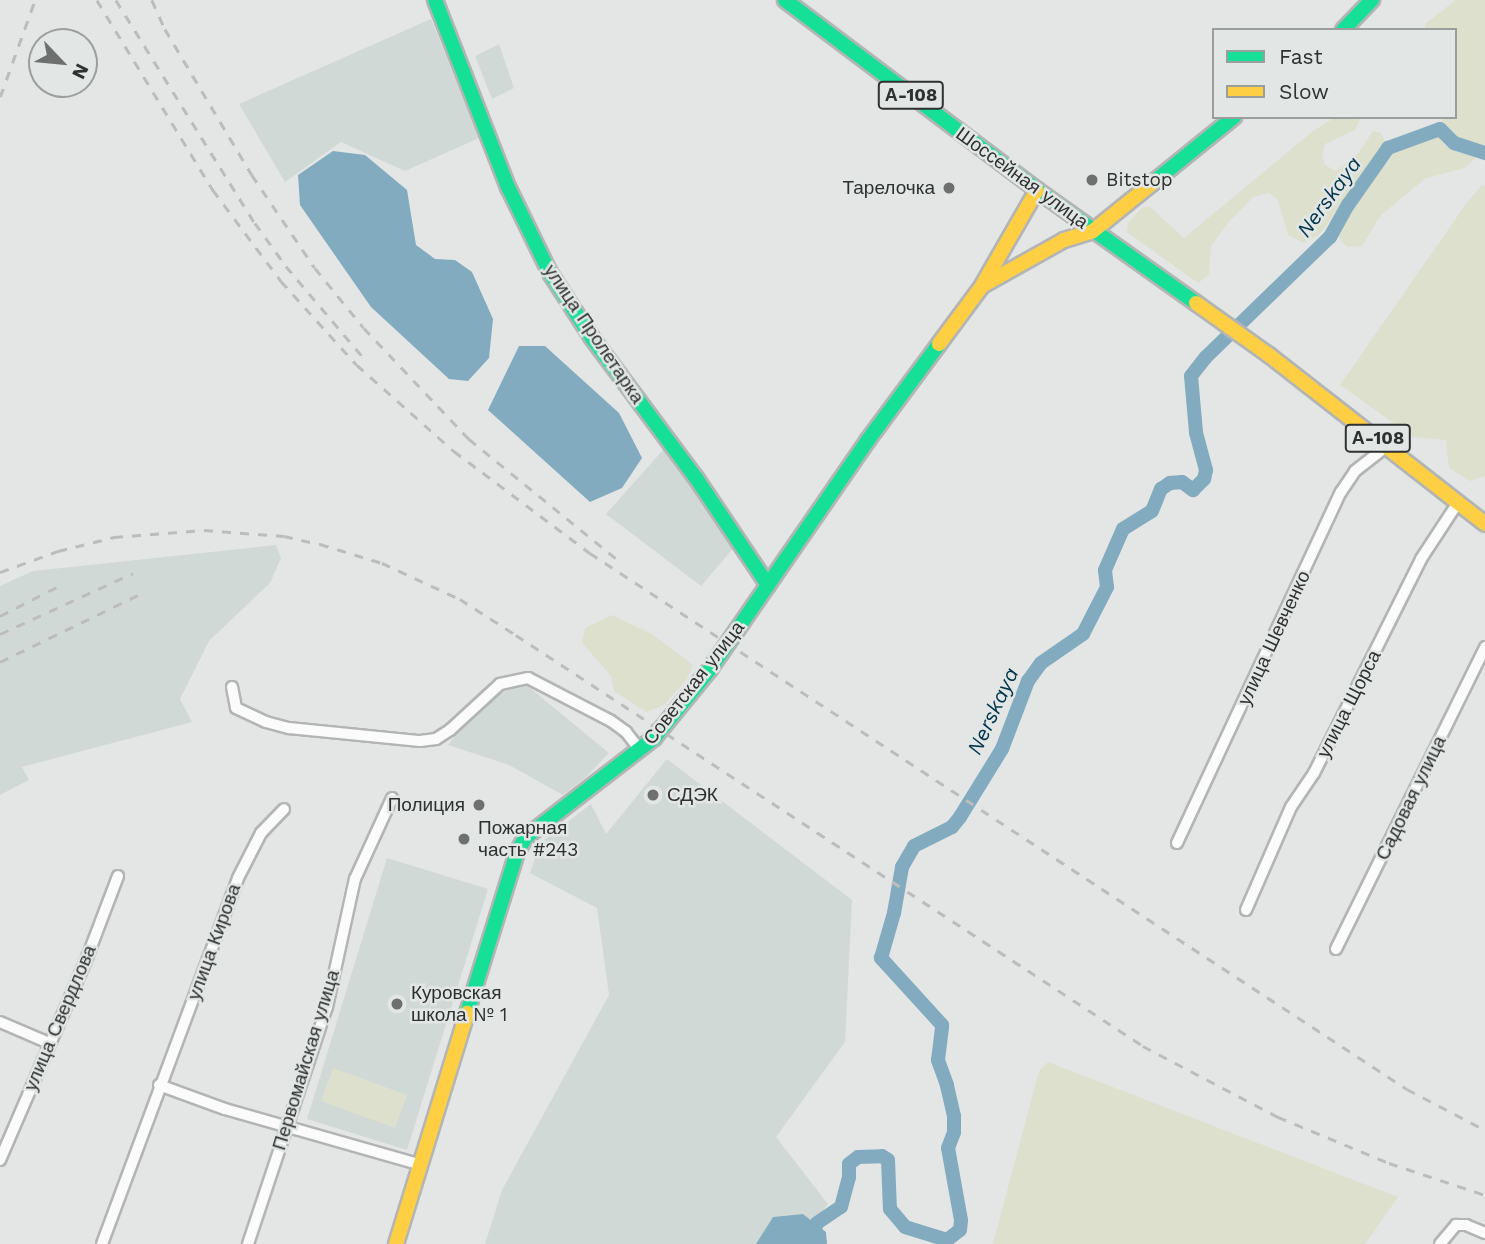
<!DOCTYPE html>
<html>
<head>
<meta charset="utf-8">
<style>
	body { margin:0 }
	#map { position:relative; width:1485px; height:1244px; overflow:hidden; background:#e3e6e5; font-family:"Work Sans",sans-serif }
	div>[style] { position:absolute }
	.built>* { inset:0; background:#d1d9d6 }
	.green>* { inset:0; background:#dde0cd }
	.water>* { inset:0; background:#82abc0 }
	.river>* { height:14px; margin:-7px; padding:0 7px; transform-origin:7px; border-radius:7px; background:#82abc0 }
	.roads { filter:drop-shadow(2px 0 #b3b5b5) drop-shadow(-2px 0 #b3b5b5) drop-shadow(0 2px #b3b5b5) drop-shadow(0 -2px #b3b5b5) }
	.street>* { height:10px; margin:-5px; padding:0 5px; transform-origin:5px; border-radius:5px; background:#fbfbfb }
	.fast>* { height:14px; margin:-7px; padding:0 7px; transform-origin:7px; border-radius:7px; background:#16e098 }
	.slow>* { height:14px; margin:-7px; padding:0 7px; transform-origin:7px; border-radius:7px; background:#ffcf43 }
	.rail>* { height:2.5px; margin-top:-1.25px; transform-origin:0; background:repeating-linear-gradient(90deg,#bcbcbc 0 9px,transparent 0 18px) }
	.dots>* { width:19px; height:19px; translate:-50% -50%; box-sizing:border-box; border:4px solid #e2e7e6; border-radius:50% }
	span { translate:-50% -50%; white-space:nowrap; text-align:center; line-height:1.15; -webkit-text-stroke:5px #e2e7e6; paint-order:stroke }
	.shield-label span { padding:2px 5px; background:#e2e7e6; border:2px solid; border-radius:5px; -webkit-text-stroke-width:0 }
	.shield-label { font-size:18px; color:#2f3030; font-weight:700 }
	.street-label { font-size:19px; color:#2f3030 }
	.poi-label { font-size:19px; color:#2f3030 }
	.left { translate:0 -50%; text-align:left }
	.right { translate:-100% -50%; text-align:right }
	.water-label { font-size:21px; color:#02354b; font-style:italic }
	.legend { position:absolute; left:1212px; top:28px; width:245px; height:91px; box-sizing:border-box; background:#e2e7e6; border:2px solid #9a9e9d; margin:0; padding:9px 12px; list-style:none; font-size:21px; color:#2f3030 }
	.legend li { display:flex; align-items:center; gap:14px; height:35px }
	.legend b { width:35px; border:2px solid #9a9e9d }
	.north { position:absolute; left:28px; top:28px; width:70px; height:70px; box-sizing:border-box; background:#e2e7e6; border:2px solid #9a9e9d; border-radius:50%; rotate:116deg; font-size:19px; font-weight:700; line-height:28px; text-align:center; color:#2f3030 }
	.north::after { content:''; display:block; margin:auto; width:24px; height:32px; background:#6e706f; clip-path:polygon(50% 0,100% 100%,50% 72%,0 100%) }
</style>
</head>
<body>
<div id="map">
	<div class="built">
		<div style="clip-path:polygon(431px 19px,479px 138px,405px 171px,341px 142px,285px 182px,239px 104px)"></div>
		<div style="clip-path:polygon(499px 44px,514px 88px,492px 99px,475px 56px)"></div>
		<div style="clip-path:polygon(663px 450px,735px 546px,701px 586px,606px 514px)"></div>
		<div style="clip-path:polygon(276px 545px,281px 558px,270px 583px,209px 641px,180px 699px,192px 722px,22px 767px,29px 780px,0 795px,0 586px,33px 571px)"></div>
		<div style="clip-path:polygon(524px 683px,609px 753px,585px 778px,563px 795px,509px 765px,448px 745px,486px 699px)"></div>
		<div style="clip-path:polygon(667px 759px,852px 900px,845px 1042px,776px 1137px,828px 1204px,814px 1222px,803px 1214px,773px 1217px,756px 1244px,485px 1244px,502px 1190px,609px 995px,597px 908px,530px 873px,540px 843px,591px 804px,606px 834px)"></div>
		<div style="clip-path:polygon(387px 858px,488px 889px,407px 1150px,307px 1119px)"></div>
	</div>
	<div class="green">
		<div style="clip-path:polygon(1456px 0,1485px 0,1485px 147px,1457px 137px,1442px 125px,1442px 117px,1455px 117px,1455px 30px,1425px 30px,1425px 24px)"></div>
		<div style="clip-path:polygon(1336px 117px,1361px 117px,1355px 130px,1325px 144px,1322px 155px,1325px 165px,1336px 171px,1359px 152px,1373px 131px,1381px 133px,1386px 143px,1320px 234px,1304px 243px,1288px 235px,1278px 200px,1269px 193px,1253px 197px,1228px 223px,1211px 246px,1209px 275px,1198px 283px,1127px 232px,1128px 223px,1143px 207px,1150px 207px,1184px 238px,1313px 131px)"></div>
		<div style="clip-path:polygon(1440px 135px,1449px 146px,1476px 158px,1465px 168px,1426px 178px,1381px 215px,1362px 246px,1347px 247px,1338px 237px,1350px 211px,1394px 153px)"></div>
		<div style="clip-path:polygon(1482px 185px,1485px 186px,1485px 476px,1470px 481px,1449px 468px,1446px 440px,1413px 437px,1340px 385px,1468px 201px)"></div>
		<div style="clip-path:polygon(612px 615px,652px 634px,693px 665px,687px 679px,664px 705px,646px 712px,614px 691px,611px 676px,582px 643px,585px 628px)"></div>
		<div style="clip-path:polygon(1048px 1062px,1398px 1197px,1365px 1244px,993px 1244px,1039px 1071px)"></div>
		<div style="clip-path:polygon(333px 1068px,407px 1095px,395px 1128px,321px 1101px)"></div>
	</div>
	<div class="water">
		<div style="clip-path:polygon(333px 151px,365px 155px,407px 190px,416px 245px,435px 259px,455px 260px,472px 272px,493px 319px,489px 358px,468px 381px,449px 379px,371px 307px,300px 205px,298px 175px)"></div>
		<div style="clip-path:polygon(519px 346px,545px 346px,619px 413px,642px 458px,622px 488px,590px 502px,488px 410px)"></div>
		<div style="clip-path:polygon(803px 1214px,826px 1232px,827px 1244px,756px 1244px,773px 1217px)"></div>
	</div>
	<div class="river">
		<div style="left:809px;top:1244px;width:22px;rotate:-69deg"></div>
		<div style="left:817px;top:1223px;width:29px;rotate:-34deg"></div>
		<div style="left:841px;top:1207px;width:31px;rotate:-75deg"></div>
		<div style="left:849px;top:1177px;width:13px;rotate:-90deg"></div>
		<div style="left:849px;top:1164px;width:11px;rotate:-38deg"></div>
		<div style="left:858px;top:1157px;width:24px;rotate:-2deg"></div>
		<div style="left:882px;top:1156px;width:7px;rotate:34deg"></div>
		<div style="left:888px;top:1160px;width:49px;rotate:87.7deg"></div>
		<div style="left:890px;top:1209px;width:23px;rotate:50deg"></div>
		<div style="left:905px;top:1227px;width:44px;rotate:17.2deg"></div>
		<div style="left:947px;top:1240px;width:16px;rotate:-38deg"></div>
		<div style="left:960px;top:1230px;width:10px;rotate:-84deg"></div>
		<div style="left:961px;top:1220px;width:73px;rotate:-100.2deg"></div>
		<div style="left:948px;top:1148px;width:17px;rotate:-69deg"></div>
		<div style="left:954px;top:1132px;width:16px;rotate:-90deg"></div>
		<div style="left:954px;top:1116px;width:32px;rotate:-103deg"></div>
		<div style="left:947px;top:1085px;width:27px;rotate:-110deg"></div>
		<div style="left:938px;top:1060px;width:35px;rotate:-83deg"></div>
		<div style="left:942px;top:1025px;width:91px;rotate:-132.3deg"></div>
		<div style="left:881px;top:958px;width:47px;rotate:-73.9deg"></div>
		<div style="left:894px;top:913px;width:47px;rotate:-80.1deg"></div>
		<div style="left:902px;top:867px;width:24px;rotate:-60deg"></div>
		<div style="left:914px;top:846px;width:42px;rotate:-26.6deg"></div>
		<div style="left:952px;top:827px;width:13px;rotate:-51deg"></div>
		<div style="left:960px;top:817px;width:80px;rotate:-58.3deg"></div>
		<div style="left:1002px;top:749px;width:73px;rotate:-69.1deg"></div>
		<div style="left:1028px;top:681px;width:22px;rotate:-54deg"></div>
		<div style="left:1041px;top:663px;width:51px;rotate:-34.6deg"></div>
		<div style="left:1083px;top:634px;width:53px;rotate:-62.9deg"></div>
		<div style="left:1107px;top:587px;width:17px;rotate:-97deg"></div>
		<div style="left:1105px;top:570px;width:45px;rotate:-66.3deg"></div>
		<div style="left:1123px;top:529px;width:34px;rotate:-32deg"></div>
		<div style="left:1152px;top:511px;width:24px;rotate:-68deg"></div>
		<div style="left:1161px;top:489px;width:11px;rotate:-34deg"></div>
		<div style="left:1170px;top:483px;width:12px;rotate:-5deg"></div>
		<div style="left:1182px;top:482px;width:14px;rotate:36deg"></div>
		<div style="left:1193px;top:490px;width:16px;rotate:-45deg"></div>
		<div style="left:1204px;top:479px;width:9px;rotate:-77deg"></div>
		<div style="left:1206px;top:470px;width:39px;rotate:-105deg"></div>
		<div style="left:1196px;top:432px;width:56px;rotate:-95.1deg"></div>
		<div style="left:1191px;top:376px;width:24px;rotate:-52deg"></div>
		<div style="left:1206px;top:357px;width:173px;rotate:-44.1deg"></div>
		<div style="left:1330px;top:237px;width:37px;rotate:-61deg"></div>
		<div style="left:1348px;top:205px;width:70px;rotate:-54.9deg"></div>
		<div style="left:1388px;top:148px;width:55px;rotate:-20.1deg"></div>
		<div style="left:1440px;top:129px;width:20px;rotate:45deg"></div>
		<div style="left:1454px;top:143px;width:33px;rotate:18deg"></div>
	</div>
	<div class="roads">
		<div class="street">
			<div style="left:232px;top:687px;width:21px;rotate:79deg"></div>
			<div style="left:236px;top:708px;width:33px;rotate:25deg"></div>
			<div style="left:266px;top:722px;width:24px;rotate:15deg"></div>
			<div style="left:289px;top:728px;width:132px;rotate:5.7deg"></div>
			<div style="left:420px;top:741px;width:16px;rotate:-7deg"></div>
			<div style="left:436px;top:739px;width:17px;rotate:-33deg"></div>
			<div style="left:450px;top:730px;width:68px;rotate:-42.6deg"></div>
			<div style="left:500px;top:684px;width:29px;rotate:-12deg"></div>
			<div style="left:528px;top:678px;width:93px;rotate:27.4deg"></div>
			<div style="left:611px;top:721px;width:19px;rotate:36deg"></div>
			<div style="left:626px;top:732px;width:24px;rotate:52deg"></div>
			<div style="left:1177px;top:843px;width:387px;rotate:-65deg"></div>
			<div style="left:1341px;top:492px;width:25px;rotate:-56deg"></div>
			<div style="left:1355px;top:471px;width:41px;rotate:-38deg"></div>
			<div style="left:1246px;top:910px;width:112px;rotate:-66.4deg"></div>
			<div style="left:1291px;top:807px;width:41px;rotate:-55.9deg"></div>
			<div style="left:1314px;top:773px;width:239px;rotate:-63.4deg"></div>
			<div style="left:1421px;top:559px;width:69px;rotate:-56.8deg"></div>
			<div style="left:1336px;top:949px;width:337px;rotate:-63.7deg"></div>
			<div style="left:0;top:1022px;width:53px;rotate:23.2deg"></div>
			<div style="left:159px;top:1085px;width:70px;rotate:20deg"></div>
			<div style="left:225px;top:1109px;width:204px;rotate:15.9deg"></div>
			<div style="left:0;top:1160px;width:215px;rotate:-66.7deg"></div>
			<div style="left:85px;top:963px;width:93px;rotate:-69.2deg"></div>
			<div style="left:102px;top:1244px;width:390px;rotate:-69.6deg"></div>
			<div style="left:238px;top:878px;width:51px;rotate:-62.9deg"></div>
			<div style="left:261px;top:833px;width:33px;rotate:-46deg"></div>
			<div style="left:248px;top:1244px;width:250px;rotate:-71.6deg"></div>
			<div style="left:327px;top:1007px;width:131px;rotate:-77.7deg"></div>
			<div style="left:355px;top:879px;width:89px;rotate:-65.4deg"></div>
			<div style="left:1440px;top:1244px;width:25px;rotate:-50deg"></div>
			<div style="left:1456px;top:1225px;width:10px"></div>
			<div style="left:1466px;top:1225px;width:21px;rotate:23deg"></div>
		</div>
		<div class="fast">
			<div style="left:435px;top:0;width:201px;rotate:68.7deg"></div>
			<div style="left:508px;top:187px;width:96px;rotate:64deg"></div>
			<div style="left:550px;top:273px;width:77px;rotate:57.1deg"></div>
			<div style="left:592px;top:338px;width:174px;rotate:53.4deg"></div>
			<div style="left:696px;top:478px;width:129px;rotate:56.1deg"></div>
			<div style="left:785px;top:0;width:316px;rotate:37deg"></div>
			<div style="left:1037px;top:190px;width:195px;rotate:35.4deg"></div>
			<div style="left:1343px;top:30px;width:42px;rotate:-46deg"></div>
			<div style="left:1155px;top:181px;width:102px;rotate:-39deg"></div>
			<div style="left:467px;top:1013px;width:169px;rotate:-72.7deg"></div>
			<div style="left:517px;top:852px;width:17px;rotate:-59deg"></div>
			<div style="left:526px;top:837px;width:162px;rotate:-37.7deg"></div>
			<div style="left:654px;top:738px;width:89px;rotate:-50.9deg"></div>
			<div style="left:710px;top:669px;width:278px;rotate:-55.4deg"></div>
			<div style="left:868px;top:440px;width:119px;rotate:-53.5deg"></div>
		</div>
		<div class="slow">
			<div style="left:983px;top:284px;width:108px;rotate:-60.1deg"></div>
			<div style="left:1196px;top:303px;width:90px;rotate:35.5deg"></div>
			<div style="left:1269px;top:355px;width:274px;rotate:38deg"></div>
			<div style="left:939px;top:344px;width:72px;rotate:-53.4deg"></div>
			<div style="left:982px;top:286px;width:94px;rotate:-29.3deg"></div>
			<div style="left:1064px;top:240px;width:30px;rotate:-17deg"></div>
			<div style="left:1093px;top:231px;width:80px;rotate:-38.9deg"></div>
			<div style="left:396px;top:1244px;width:242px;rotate:-72.9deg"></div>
		</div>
	</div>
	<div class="rail">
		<div style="left:97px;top:0;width:223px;rotate:58.6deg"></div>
		<div style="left:213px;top:190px;width:114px;rotate:53.2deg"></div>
		<div style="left:281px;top:281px;width:113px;rotate:47.9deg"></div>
		<div style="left:357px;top:365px;width:130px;rotate:41.6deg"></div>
		<div style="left:454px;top:451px;width:170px;rotate:36.9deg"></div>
		<div style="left:590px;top:553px;width:977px;rotate:33.27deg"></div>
		<div style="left:1407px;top:1089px;width:88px;rotate:27.7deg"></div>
		<div style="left:116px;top:0;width:263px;rotate:58.1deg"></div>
		<div style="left:255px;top:223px;width:53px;rotate:54.2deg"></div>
		<div style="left:286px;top:266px;width:118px;rotate:49.8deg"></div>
		<div style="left:152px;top:0;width:32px;rotate:66deg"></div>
		<div style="left:165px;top:29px;width:170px;rotate:59.2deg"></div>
		<div style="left:252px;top:175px;width:112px;rotate:55.9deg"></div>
		<div style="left:315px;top:268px;width:77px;rotate:50.8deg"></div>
		<div style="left:364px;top:328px;width:153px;rotate:46.6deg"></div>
		<div style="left:469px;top:439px;width:193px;rotate:39.1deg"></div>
		<div style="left:0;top:97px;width:103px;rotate:-70.2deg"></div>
		<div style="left:0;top:572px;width:62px;rotate:-19.9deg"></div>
		<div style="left:58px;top:551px;width:58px;rotate:-14deg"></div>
		<div style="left:114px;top:537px;width:90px;rotate:-4.4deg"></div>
		<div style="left:204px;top:530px;width:80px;rotate:4.3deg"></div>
		<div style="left:284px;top:536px;width:37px;rotate:13deg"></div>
		<div style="left:320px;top:544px;width:65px;rotate:17deg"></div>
		<div style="left:382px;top:563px;width:86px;rotate:24.8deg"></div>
		<div style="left:460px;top:599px;width:67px;rotate:32.7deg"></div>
		<div style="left:516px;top:635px;width:750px;rotate:33.24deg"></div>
		<div style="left:1143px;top:1046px;width:153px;rotate:27.7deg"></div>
		<div style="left:1278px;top:1117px;width:120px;rotate:22.5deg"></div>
		<div style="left:1389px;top:1163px;width:101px;rotate:18.4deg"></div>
		<div style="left:0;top:616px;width:66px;rotate:-27deg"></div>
		<div style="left:0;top:634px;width:146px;rotate:-24.6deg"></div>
		<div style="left:0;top:662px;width:156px;rotate:-25.9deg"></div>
	</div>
	<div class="dots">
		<div style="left:1092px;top:180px;background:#6e706f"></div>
		<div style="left:949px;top:188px;background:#6e706f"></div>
		<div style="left:653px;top:795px;background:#6e706f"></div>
		<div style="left:479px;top:805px;background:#6e706f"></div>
		<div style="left:464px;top:839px;background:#6e706f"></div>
		<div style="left:397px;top:1004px;background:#6e706f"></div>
	</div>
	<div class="shield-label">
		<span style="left:911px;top:95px">А-108</span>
		<span style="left:1378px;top:438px">А-108</span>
	</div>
	<div class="street-label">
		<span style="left:1022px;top:178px;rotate:36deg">Шоссейная улица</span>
		<span style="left:594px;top:334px;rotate:56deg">улица Пролетарка</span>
		<span style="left:1274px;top:638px;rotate:-65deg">улица Шевченко</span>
		<span style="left:694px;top:683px;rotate:-52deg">Советская улица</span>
		<span style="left:1349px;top:704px;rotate:-63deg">улица Щорса</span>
		<span style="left:1411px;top:798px;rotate:-64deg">Садовая улица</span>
		<span style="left:214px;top:942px;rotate:-70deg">улица Кирова</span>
		<span style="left:60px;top:1018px;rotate:-67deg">улица Свердлова</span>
		<span style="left:306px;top:1060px;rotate:-73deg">Первомайская улица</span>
	</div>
	<div class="poi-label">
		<span class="left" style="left:1106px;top:180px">Bitstop</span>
		<span class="right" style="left:935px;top:188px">Тарелочка</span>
		<span class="left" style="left:667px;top:795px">СДЭК</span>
		<span class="right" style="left:465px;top:805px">Полиция</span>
		<span class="left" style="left:478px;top:839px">Пожарная<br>часть #243</span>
		<span class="left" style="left:411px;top:1004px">Куровская<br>школа № 1</span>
	</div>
	<div class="water-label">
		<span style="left:1329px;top:197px;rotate:-54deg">Nerskaya</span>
		<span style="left:993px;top:711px;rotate:-65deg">Nerskaya</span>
	</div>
	<ul class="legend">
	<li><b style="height:9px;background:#16e098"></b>Fast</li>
	<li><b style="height:9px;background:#ffcf43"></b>Slow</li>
	</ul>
	<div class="north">N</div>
</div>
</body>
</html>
